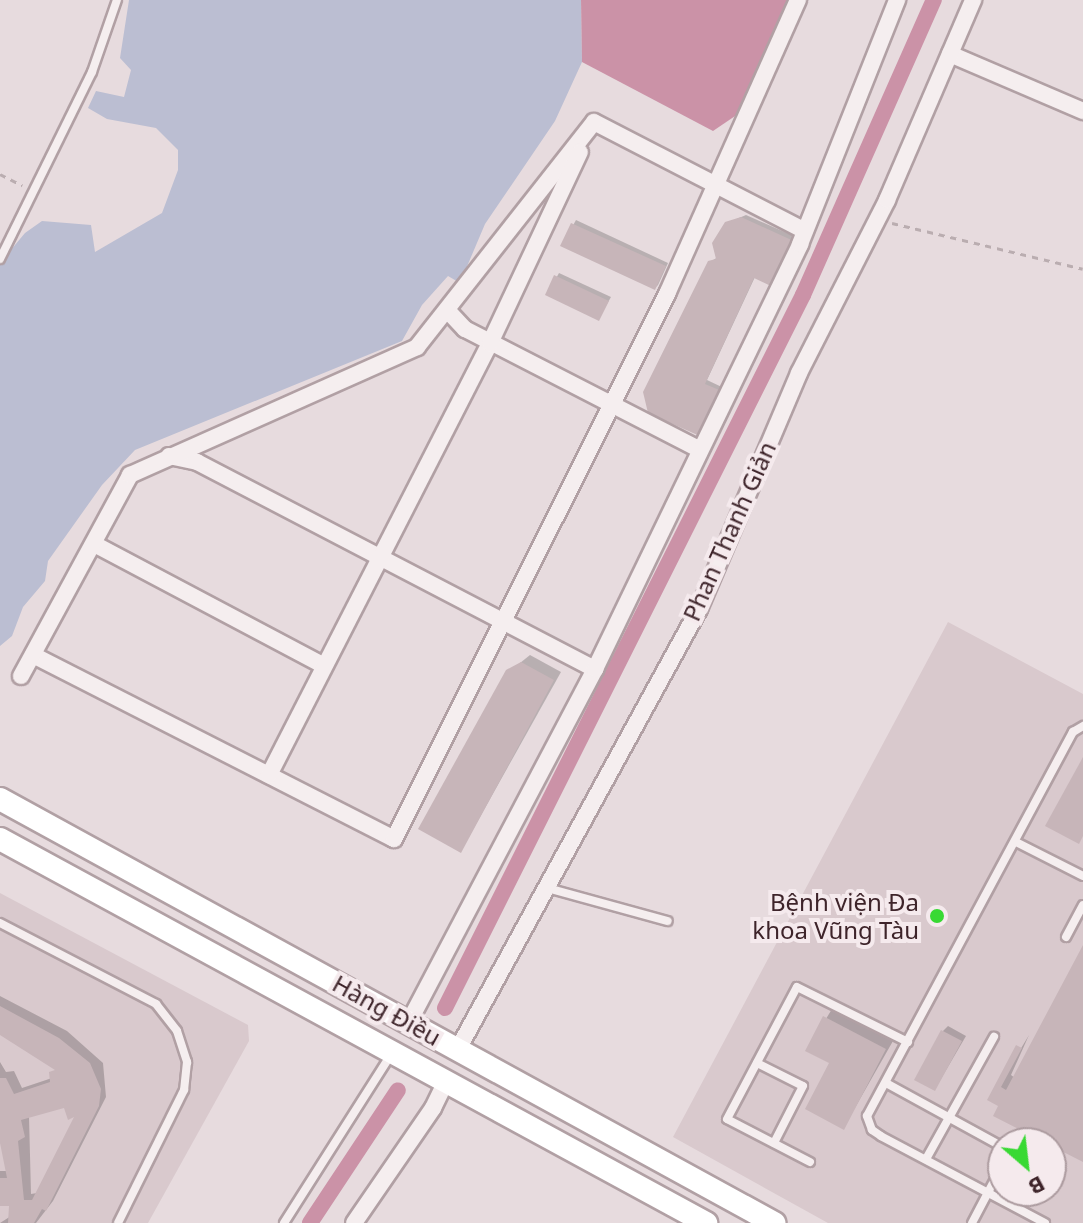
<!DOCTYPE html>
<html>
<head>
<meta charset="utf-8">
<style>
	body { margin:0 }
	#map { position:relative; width:1083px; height:1223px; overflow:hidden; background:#e7dbde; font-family:"Noto Sans",sans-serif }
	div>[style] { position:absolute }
	.built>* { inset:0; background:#d9c9cd }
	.green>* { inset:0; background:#bbbed2 }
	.water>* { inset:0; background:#cb92a7 }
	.shadow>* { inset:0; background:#0003 }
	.canal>* { height:16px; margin:-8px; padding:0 8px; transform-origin:8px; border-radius:8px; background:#cb92a7 }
	.building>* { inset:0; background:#c7b5b9 }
	.path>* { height:3px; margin-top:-1.5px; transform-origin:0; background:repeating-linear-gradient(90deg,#baadb0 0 6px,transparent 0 12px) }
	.roads { filter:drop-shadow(2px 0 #b1a0a4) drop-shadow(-2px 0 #b1a0a4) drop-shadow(0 2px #b1a0a4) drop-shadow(0 -2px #b1a0a4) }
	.lane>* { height:8px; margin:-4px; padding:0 4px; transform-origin:4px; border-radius:4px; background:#f5eeef }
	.street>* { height:16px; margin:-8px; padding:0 8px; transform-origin:8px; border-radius:8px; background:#f5eeef }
	.secondary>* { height:22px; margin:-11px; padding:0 11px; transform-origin:11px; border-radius:11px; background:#fff }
	.dots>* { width:22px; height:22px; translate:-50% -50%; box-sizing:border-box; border:4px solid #f5eaed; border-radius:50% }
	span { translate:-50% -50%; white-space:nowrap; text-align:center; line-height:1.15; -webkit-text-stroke:8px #f5eaed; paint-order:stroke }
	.street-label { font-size:24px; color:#3e242a }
	.poi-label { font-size:24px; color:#3e242a }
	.right { translate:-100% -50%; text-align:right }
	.north { position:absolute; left:987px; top:1127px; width:80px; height:80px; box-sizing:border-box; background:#f5eaed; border:2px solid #ac9b9f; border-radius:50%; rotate:152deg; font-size:22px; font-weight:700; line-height:32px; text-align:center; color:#3e242a }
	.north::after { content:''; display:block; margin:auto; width:28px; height:36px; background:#38d933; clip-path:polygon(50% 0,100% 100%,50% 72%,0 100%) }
</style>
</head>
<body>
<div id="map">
	<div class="built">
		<div style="clip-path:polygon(evenodd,948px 622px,1083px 694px,1083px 1223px,828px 1223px,673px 1137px,948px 622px,1003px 1143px,1051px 1143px,1051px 1191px,1003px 1191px,1003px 1143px)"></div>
		<div style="clip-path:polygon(0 893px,248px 1025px,249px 1041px,148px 1223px,0 1223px)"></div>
	</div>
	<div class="green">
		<div style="clip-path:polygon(129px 0,581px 0,582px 62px,555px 121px,485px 224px,460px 283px,448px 276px,422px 305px,402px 341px,135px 450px,102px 485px,48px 561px,45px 581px,23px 607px,12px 636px,0 646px,0 263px,25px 233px,42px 221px,91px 225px,95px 252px,162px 213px,178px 170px,178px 150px,156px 128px,107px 119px,88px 108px,96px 91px,124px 97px,131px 70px,120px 58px)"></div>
	</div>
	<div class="water">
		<div style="clip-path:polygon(581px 0,793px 0,741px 112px,713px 131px,582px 62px)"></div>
	</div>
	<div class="shadow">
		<div style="clip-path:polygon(746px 215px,800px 239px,755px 277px,707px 380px,726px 389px,702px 435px,710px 262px,718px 257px,727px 223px)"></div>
		<div style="clip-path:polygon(576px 220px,668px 263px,658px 285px,655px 288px,562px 245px)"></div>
		<div style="clip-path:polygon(559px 273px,611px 297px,599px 318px,547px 294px)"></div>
		<div style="clip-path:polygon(530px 655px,561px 672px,461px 851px,510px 671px)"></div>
		<div style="clip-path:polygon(1083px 950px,1083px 1160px,990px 1100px,1029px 1035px,1011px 1075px,1015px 1078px)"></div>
		<div style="clip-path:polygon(evenodd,0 996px,67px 1031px,103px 1063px,106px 1097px,53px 1201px,36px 1223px,0 1223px,11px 1216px,11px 1204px,0 1204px,0 1171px,8px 1171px,0 1140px,0 1062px,6px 1072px,14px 1071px,22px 1088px,52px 1078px,56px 1068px,0 1033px,0 996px,66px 1106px,78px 1113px,37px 1193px,31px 1194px,29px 1116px,66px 1106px)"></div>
		<div style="clip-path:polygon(832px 1009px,893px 1041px,844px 1127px,831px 1063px,807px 1050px)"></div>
		<div style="clip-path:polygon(948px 1026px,966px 1036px,935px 1089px,943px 1031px)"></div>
	</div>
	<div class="canal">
		<div style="left:445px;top:1008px;width:798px;rotate:-63.34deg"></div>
		<div style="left:803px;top:295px;width:323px;rotate:-66.1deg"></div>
		<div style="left:310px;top:1223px;width:159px;rotate:-56.5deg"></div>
	</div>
	<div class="building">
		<div style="clip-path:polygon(741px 217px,798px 243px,777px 289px,754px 278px,705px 384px,724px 392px,702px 437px,648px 413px,643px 392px,708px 261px,716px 259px,712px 243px,725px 222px)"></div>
		<div style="clip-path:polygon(571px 223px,666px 266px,655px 290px,560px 246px)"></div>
		<div style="clip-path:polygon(554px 275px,609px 301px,599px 321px,545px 295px)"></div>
		<div style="clip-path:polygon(521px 662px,554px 680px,461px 853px,418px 829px,506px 670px)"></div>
		<div style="clip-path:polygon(1083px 757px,1083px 836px,1079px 844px,1045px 826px)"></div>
		<div style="clip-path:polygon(1083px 945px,1083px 1162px,993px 1116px,998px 1106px,987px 1100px,1016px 1045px,1022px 1048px,1001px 1087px,1006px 1090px)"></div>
		<div style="clip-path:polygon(evenodd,0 1006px,59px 1038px,90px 1063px,101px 1089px,99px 1106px,46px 1211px,42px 1209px,34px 1223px,8px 1223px,9px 1206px,0 1206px,0 1178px,7px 1178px,0 1143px,0 1078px,6px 1078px,14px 1094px,50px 1082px,49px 1072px,55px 1070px,0 1035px,0 1006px,64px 1108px,68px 1120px,74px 1117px,32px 1200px,24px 1200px,18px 1141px,25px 1137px,21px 1120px,64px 1108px)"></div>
		<div style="clip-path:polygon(823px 1016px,886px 1049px,844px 1130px,805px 1109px,829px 1063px,805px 1051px)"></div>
		<div style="clip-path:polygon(941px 1030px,962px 1041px,935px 1091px,914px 1080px)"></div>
	</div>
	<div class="path">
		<div style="left:0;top:174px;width:25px;rotate:27deg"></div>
		<div style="left:892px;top:223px;width:196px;rotate:13.5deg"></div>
	</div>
	<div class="roads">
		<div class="lane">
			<div style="left:0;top:259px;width:208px;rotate:-63.8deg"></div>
			<div style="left:92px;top:72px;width:76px;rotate:-70.9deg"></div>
			<div style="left:1016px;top:842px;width:75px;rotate:26.9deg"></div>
			<div style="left:547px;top:888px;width:125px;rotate:15.3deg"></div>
			<div style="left:0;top:923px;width:176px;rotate:27.4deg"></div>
			<div style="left:156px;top:1004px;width:34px;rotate:52deg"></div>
			<div style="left:177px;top:1031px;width:33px;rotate:72deg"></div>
			<div style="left:187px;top:1062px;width:28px;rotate:96deg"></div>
			<div style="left:184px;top:1090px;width:148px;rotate:116.4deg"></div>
			<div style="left:1066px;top:937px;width:36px;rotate:-62deg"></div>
			<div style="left:757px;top:1063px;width:51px;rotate:26.6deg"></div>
			<div style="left:803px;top:1086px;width:64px;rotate:117deg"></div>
			<div style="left:886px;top:1083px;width:133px;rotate:28.7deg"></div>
			<div style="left:926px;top:1159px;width:140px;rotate:-60.9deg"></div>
			<div style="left:810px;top:1162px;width:93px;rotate:-152.6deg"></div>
			<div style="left:727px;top:1119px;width:149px;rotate:-62.1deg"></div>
			<div style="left:797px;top:987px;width:124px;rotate:26.4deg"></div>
			<div style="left:284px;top:1223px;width:201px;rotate:-57.6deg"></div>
			<div style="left:972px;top:1223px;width:67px;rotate:-62.3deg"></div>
			<div style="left:1045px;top:1223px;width:186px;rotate:-152.1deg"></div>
			<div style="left:881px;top:1136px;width:11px;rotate:-146deg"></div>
			<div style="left:872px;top:1130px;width:15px;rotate:-110deg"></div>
			<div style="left:867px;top:1116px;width:436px;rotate:-61.8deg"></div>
			<div style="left:1073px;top:732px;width:12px;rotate:-31deg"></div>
		</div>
		<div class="street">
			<div style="left:950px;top:54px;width:145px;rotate:23.2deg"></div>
			<div style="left:594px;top:122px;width:237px;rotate:27.3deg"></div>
			<div style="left:448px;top:311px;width:25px;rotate:47deg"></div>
			<div style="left:465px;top:329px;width:264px;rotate:27.2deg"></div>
			<div style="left:169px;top:456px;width:29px;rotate:12deg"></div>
			<div style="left:197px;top:462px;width:449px;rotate:27.5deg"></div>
			<div style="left:96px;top:545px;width:257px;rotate:27.9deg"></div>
			<div style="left:33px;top:655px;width:405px;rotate:27deg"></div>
			<div style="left:394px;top:839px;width:610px;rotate:-63.39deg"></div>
			<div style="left:667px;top:294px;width:322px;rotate:-66deg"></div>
			<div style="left:21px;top:676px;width:229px;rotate:-61.5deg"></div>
			<div style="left:130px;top:475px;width:314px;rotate:-24deg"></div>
			<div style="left:417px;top:347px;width:286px;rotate:-51.8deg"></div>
			<div style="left:269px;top:775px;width:485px;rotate:-62.9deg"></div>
			<div style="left:490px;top:343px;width:211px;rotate:-64.8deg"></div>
			<div style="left:409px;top:1022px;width:399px;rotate:-62.2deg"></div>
			<div style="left:595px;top:669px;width:472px;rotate:-64.2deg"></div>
			<div style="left:800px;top:244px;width:263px;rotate:-68.3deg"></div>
			<div style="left:458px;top:1049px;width:502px;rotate:-61.29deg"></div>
			<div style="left:699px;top:609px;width:256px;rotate:-67deg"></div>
			<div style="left:799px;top:373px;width:194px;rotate:-63deg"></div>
			<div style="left:887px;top:200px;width:218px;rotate:-66.7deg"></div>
			<div style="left:354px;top:1223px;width:140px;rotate:-55.5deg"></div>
			<div style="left:433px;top:1108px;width:28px;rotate:-64deg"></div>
		</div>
		<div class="secondary">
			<div style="left:0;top:799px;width:883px;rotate:28.71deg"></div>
			<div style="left:0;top:839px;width:804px;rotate:28.54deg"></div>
		</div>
	</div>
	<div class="dots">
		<div style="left:937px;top:916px;background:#38d933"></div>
	</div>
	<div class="street-label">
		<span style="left:729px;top:531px;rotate:-66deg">Phan Thanh Giản</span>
		<span style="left:387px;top:1010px;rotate:29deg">Hàng Điều</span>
	</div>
	<div class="poi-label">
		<span class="right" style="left:919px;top:916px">Bệnh viện Đa<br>khoa Vũng Tàu</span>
	</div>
	<div class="north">B</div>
</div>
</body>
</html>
